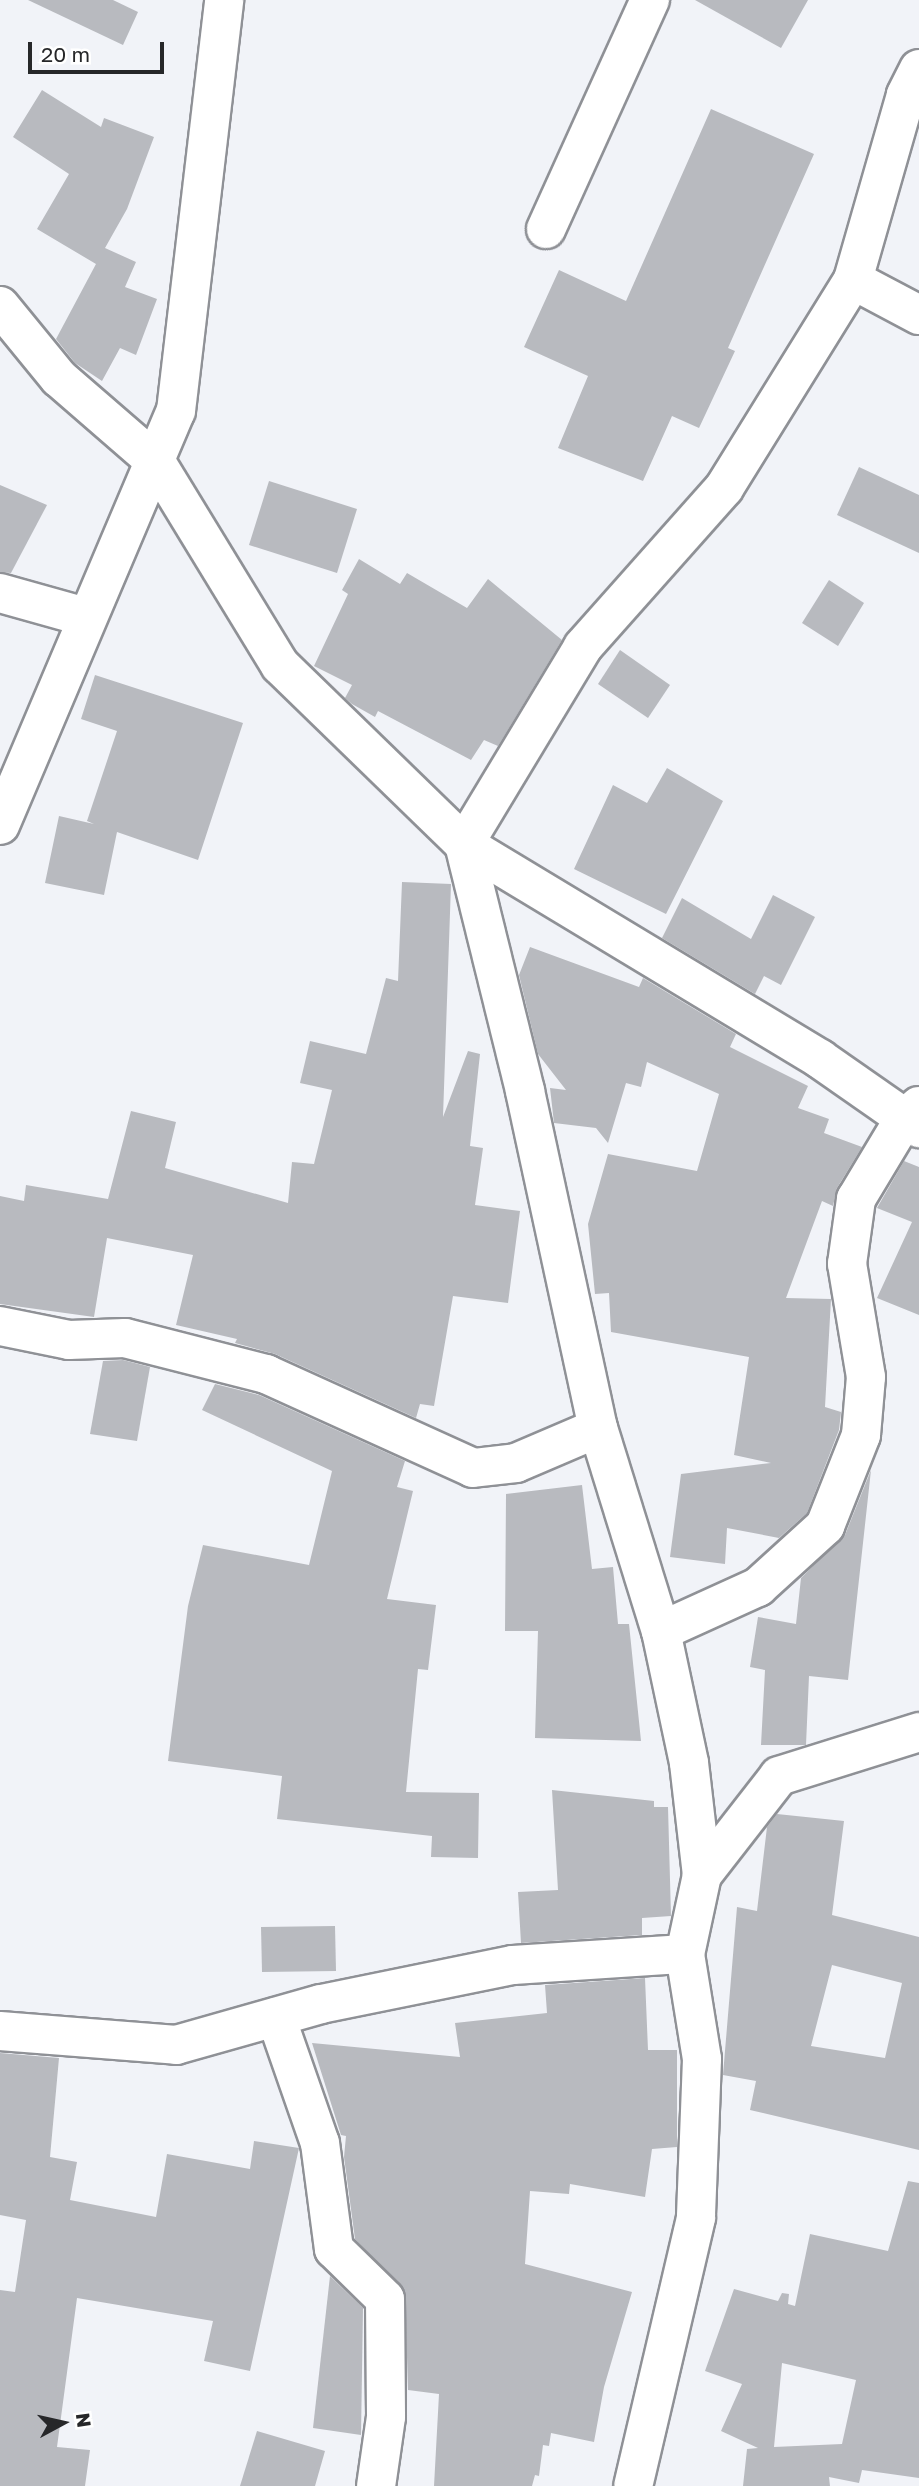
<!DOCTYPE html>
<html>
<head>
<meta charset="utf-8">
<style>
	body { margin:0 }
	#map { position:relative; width:919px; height:2486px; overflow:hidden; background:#f1f3f8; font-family:"Golos Text",sans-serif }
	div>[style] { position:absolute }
	.building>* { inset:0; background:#b8babf }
	.roads { filter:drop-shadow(2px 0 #8f9196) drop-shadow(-2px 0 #8f9196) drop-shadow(0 2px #8f9196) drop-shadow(0 -2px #8f9196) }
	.minor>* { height:38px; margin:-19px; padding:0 19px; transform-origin:19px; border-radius:19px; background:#fff }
	.major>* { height:38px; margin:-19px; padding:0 19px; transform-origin:19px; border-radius:19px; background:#fff }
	span { translate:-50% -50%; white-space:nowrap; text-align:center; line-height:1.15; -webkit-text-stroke:7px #fff; paint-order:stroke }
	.north { position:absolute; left:28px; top:2388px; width:70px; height:70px; -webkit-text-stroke:5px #fff; paint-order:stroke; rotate:82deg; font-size:19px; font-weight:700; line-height:28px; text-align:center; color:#262729 }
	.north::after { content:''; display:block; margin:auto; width:24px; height:32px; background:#262729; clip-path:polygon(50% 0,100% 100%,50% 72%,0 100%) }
	.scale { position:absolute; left:28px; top:42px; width:136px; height:32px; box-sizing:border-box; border:4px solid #262729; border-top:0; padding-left:9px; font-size:21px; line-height:24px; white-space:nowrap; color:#262729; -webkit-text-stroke:5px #fff; paint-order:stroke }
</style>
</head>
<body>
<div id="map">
	<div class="building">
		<div style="clip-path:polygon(28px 0,113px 0,138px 12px,123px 45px)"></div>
		<div style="clip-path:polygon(695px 0,808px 0,781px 48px)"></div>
		<div style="clip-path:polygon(42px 90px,101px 127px,104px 118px,154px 137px,127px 209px,105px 248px,136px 262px,125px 287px,157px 299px,136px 355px,120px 348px,102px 381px,75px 363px,56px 339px,96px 264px,37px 229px,69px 174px,13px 137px)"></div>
		<div style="clip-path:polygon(711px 109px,814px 154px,728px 348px,735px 351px,699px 428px,672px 416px,643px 481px,558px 448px,588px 376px,524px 347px,559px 270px,626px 301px)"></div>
		<div style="clip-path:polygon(859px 467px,919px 495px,919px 553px,837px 515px)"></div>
		<div style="clip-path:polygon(269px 481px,357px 509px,337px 573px,249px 545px)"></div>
		<div style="clip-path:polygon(0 485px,47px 505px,11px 573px,0 572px)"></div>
		<div style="clip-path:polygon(359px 559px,400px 584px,407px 573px,467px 608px,488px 579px,562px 640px,498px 746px,484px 740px,471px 760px,378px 711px,375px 717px,352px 704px,345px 698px,352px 685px,314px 666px,348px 594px,342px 590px)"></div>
		<div style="clip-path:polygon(829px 580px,864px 603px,838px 646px,802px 623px)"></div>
		<div style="clip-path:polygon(620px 650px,670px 685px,648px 718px,598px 684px)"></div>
		<div style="clip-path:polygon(95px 675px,243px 723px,198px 860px,117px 832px,104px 895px,45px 883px,59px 816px,94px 824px,87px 821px,117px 731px,81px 719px)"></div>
		<div style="clip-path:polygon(667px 768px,723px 801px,666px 914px,574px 869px,613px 785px,647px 803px)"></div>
		<div style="clip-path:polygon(402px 882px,451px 884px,443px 1117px,468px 1051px,480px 1054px,470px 1146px,483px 1148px,475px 1205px,520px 1211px,508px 1303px,453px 1296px,434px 1406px,420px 1404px,416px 1418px,275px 1354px,235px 1343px,237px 1339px,176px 1325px,193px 1255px,107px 1238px,94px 1317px,0 1304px,0 1196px,24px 1201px,26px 1185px,108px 1199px,131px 1111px,176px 1122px,165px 1168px,288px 1203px,292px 1162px,314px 1164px,332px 1090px,300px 1083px,310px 1041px,366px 1054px,386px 978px,398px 981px)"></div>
		<div style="clip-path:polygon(773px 895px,815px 917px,781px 985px,764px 976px,755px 994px,662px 938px,682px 898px,751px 939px)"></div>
		<div style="clip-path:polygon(530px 947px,639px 987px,643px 978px,736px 1034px,730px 1047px,808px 1086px,798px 1108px,829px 1119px,824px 1133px,862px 1147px,837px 1188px,833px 1206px,822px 1201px,786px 1298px,831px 1299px,825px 1407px,841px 1412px,839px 1430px,807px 1513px,779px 1538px,727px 1528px,725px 1564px,670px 1557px,681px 1474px,771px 1463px,734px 1455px,749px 1357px,611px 1332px,609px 1293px,595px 1294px,588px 1224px,608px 1154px,697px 1171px,719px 1094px,647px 1062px,641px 1087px,626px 1083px,608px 1143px,596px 1128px,554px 1123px,550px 1088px,566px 1090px,538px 1054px,519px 975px)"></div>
		<div style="clip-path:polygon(904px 1161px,919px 1167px,919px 1315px,877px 1298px,912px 1222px,877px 1208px)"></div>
		<div style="clip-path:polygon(123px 1360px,150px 1367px,137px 1441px,90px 1434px,103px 1361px)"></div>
		<div style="clip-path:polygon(215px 1384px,259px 1395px,405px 1461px,397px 1487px,413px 1491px,387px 1599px,436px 1605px,428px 1670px,418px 1669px,406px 1792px,479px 1793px,478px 1858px,431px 1857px,432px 1836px,277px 1819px,282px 1776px,168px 1761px,188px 1606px,203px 1545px,309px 1565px,332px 1471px,202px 1410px)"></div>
		<div style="clip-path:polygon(871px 1470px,848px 1680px,809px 1676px,806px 1745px,761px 1745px,765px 1670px,750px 1667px,758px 1617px,796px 1624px,801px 1578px,845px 1535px)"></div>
		<div style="clip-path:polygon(582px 1485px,592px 1569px,613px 1567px,618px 1624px,629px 1624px,641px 1741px,535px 1738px,538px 1631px,505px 1631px,506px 1494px)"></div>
		<div style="clip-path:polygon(552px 1790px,654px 1801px,654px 1807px,668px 1807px,671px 1916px,642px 1918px,642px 1935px,521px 1943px,518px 1892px,558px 1890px)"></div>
		<div style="clip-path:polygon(evenodd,777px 1814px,844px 1821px,832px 1915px,919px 1937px,919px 2150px,750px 2110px,756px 2081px,723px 2075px,737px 1907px,757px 1911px,767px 1827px,777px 1814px,832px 1965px,902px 1983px,885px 2058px,811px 2046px,832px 1965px)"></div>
		<div style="clip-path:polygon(335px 1926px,336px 1971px,262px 1972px,261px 1927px)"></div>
		<div style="clip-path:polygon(645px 1978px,648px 2050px,677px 2050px,677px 2147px,652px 2149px,645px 2197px,570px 2184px,569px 2194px,530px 2191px,525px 2264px,632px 2292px,604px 2387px,594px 2442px,551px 2433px,549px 2446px,543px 2445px,539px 2476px,535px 2475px,532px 2486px,434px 2486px,439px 2394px,408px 2390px,405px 2291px,355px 2239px,344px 2157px,346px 2136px,341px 2135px,312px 2043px,460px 2057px,455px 2023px,547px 2013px,545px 1985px)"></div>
		<div style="clip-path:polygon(0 2053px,59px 2058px,50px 2157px,77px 2162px,70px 2200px,156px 2217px,167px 2154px,250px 2169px,254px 2141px,299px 2148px,250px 2371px,204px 2361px,213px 2321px,77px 2298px,57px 2447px,90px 2450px,85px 2486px,0 2486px,0 2290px,15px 2292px,26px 2220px,0 2215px)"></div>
		<div style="clip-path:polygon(evenodd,908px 2181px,919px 2183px,919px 2478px,862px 2470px,859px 2483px,829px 2477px,830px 2486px,743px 2486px,747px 2449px,758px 2448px,721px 2431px,742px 2384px,705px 2371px,734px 2289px,778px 2301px,782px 2293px,789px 2294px,788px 2304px,795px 2306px,810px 2234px,888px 2251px,908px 2181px,782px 2363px,856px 2380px,842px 2444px,774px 2447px,782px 2363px)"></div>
		<div style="clip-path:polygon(330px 2276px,363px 2308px,361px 2435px,313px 2428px)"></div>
		<div style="clip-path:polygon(257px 2431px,325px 2451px,315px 2486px,240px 2486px)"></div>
	</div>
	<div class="roads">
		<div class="minor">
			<div style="left:919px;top:69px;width:29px;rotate:117deg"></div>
			<div style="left:906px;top:95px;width:192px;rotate:106deg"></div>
			<div style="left:853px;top:280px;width:245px;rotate:121.8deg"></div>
			<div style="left:724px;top:488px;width:213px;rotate:131.6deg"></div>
			<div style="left:583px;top:647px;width:230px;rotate:121.1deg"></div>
			<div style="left:464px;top:844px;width:416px;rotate:31.1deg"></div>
			<div style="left:820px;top:1059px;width:121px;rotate:34.9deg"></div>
			<div style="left:546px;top:229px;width:252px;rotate:-65.6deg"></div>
			<div style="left:853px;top:280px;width:75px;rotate:27.9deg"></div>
			<div style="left:0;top:306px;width:93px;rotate:50.7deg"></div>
			<div style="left:59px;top:378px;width:128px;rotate:40.9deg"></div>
			<div style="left:156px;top:462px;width:238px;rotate:58.6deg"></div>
			<div style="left:280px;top:665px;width:257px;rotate:44.2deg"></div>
			<div style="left:464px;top:844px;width:254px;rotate:76.1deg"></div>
			<div style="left:525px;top:1091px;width:345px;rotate:77.8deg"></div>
			<div style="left:598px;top:1428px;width:213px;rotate:72.8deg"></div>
			<div style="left:661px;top:1631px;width:135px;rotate:78deg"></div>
			<div style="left:689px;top:1763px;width:113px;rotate:83.4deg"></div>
			<div style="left:702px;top:1875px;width:81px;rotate:102.1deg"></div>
			<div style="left:685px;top:1954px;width:106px;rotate:80.8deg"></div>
			<div style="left:702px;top:2059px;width:159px;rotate:92.2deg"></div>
			<div style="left:696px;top:2218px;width:275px;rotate:103.2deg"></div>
			<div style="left:0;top:593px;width:89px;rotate:15.6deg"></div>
			<div style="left:0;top:1326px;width:70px;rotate:11.5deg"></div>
			<div style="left:69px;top:1340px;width:56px;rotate:-2deg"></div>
			<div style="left:125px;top:1338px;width:146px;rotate:14.3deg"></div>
			<div style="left:266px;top:1374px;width:227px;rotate:24.4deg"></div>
			<div style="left:473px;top:1468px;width:43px;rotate:-6.6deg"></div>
			<div style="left:516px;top:1463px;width:89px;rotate:-23.1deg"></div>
			<div style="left:661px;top:1631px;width:107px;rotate:-24.4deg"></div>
			<div style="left:758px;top:1587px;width:91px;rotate:-42.3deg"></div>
			<div style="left:825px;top:1526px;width:98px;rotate:-68.4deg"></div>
			<div style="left:861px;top:1435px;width:58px;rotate:-85.1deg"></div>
			<div style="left:866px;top:1377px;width:115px;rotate:-99.5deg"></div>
			<div style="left:847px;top:1264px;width:66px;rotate:-82.1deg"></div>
			<div style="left:856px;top:1199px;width:93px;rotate:-59deg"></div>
			<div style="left:904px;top:1119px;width:20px;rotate:-41deg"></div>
			<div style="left:702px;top:1875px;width:125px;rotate:-52.1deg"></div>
			<div style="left:779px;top:1776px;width:147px;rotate:-17.4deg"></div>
			<div style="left:276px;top:2017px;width:133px;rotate:70.8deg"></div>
			<div style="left:320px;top:2143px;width:107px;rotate:82.5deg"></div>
			<div style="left:334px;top:2249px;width:71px;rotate:44.4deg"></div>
			<div style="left:385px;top:2299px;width:118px;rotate:89.5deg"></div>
			<div style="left:386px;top:2417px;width:70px;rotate:98.2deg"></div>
			<div style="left:0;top:2031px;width:177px;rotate:4.5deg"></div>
			<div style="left:176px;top:2045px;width:151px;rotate:-15.8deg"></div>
			<div style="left:321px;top:2004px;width:196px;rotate:-11.5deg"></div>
			<div style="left:513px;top:1965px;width:172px;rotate:-3.7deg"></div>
		</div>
		<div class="major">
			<div style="left:0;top:825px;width:450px;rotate:-67deg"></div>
			<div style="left:176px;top:411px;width:414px;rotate:-83.3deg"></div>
		</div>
	</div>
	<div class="north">N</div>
	<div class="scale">20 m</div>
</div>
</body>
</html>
